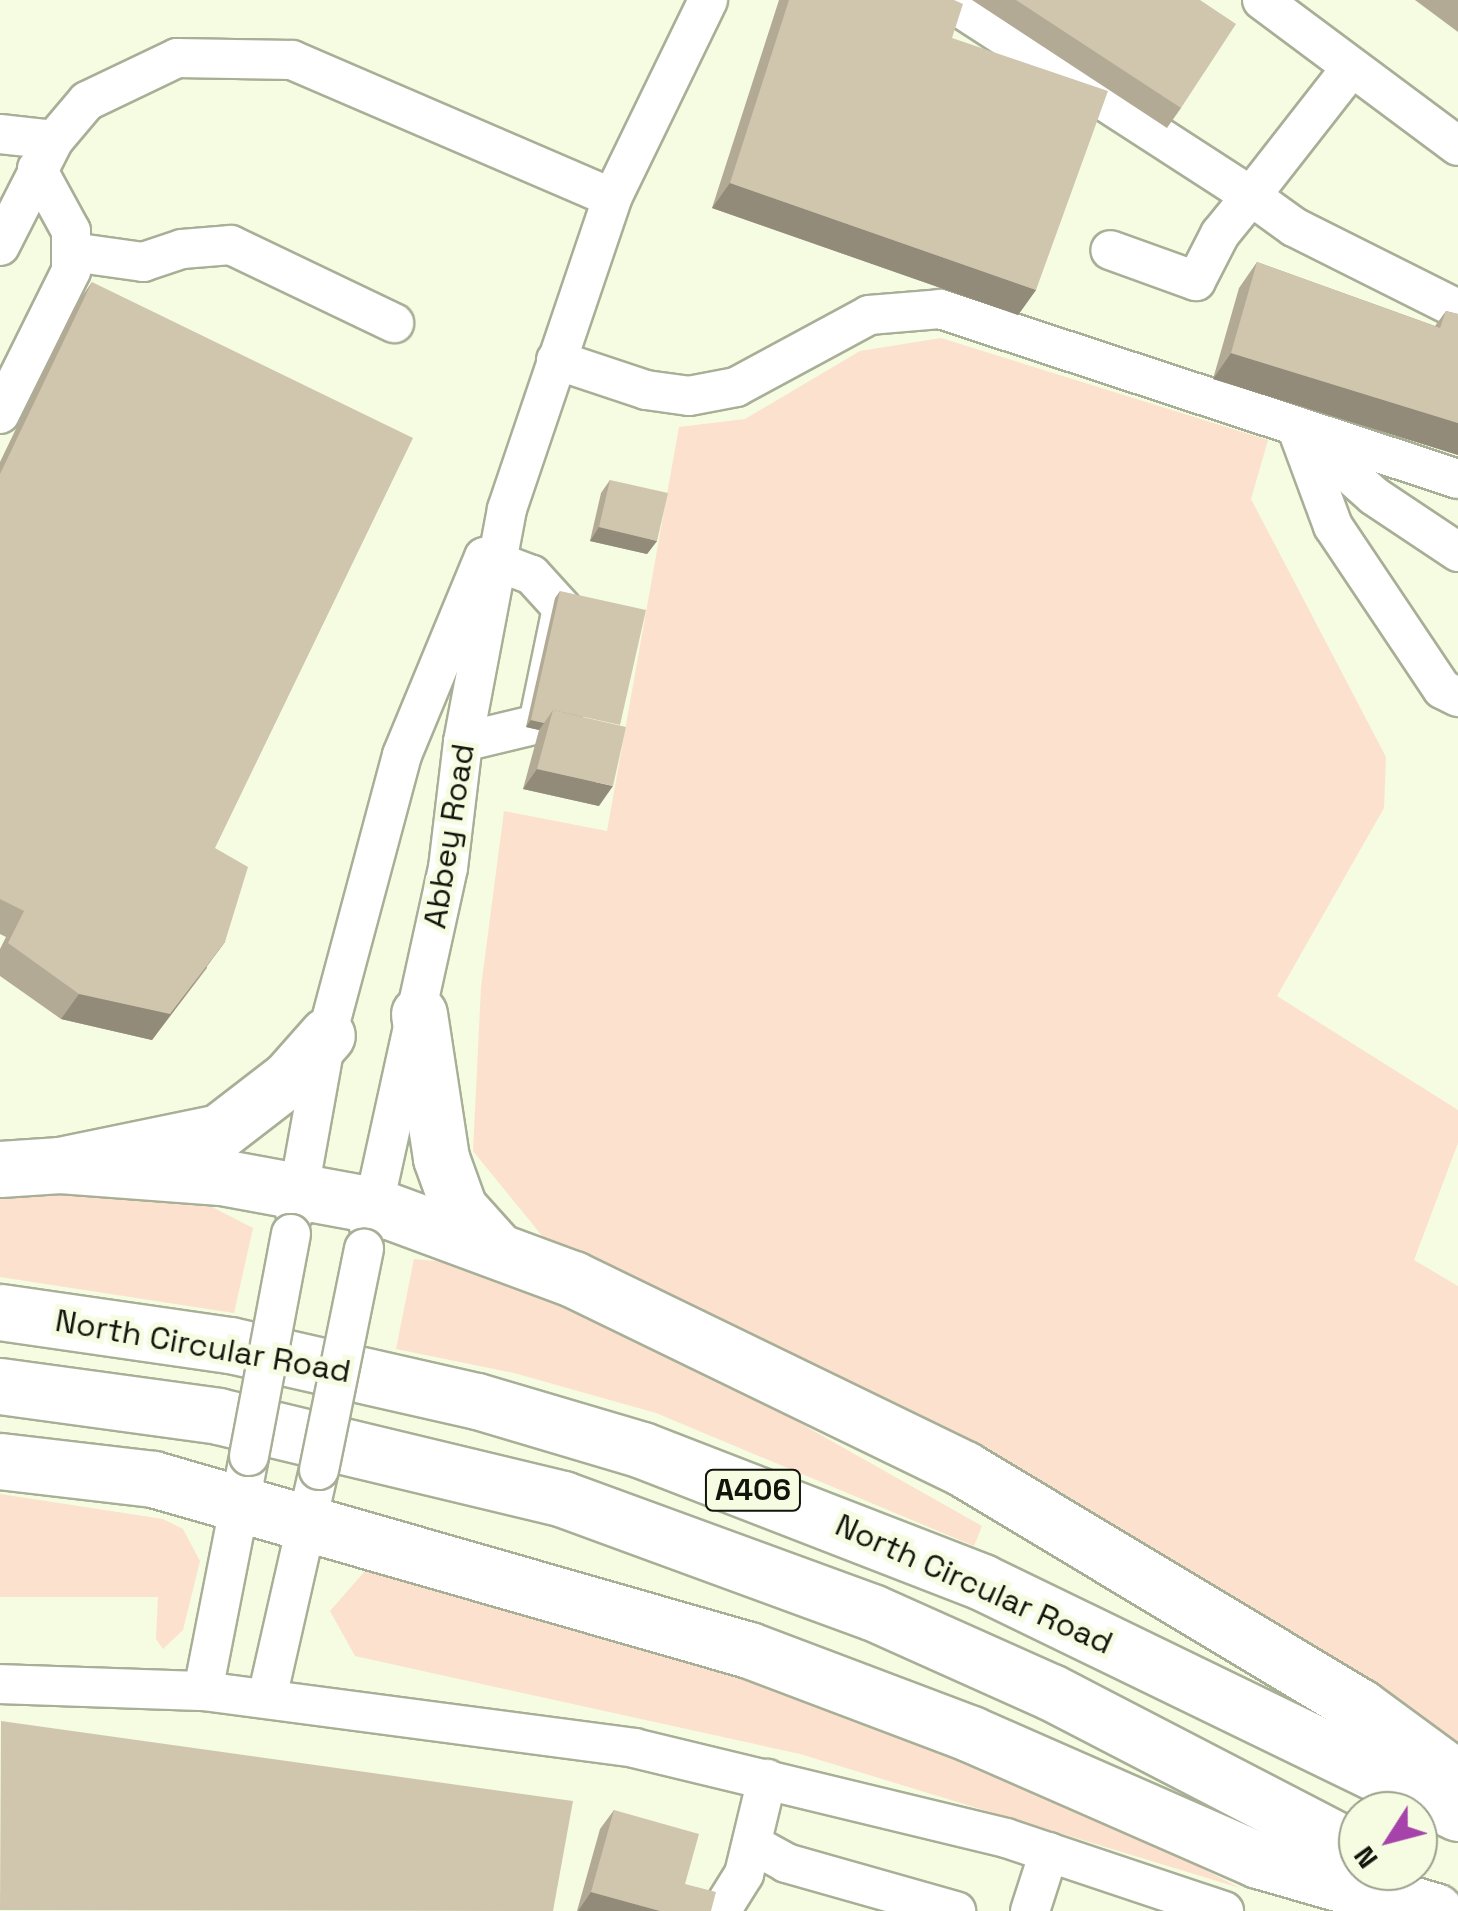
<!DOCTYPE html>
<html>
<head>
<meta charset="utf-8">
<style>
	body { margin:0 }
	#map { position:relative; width:1458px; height:1911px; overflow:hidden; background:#f5fce2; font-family:"Space Grotesk",sans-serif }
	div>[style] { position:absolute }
	.green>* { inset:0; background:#fce1ce }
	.roads { filter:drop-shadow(2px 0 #a8af97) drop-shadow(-2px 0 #a8af97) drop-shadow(0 2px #a8af97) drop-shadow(0 -2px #a8af97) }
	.minor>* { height:38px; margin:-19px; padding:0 19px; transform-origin:19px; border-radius:19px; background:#fff }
	.highway>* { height:55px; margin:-27.5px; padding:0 27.5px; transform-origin:27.5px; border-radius:27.5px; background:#fff }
	.bridges { filter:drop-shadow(2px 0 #a8af97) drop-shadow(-2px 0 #a8af97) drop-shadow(0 2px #a8af97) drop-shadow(0 -2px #a8af97) }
	.minor-bridge>* { height:38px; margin:-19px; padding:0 19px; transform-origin:19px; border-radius:19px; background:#fff }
	.wall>* { inset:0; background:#b3aa96 }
	.shaded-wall>* { inset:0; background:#928b7a }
	.building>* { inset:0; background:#d0c6ae }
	span { translate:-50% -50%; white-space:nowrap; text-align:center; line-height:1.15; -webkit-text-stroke:10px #f5fce2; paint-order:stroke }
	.shield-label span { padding:2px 8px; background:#f5fce2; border:2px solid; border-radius:8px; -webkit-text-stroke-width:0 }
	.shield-label { font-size:30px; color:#13150c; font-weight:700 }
	.street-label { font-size:32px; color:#13150c }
	.north { position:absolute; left:1338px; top:1791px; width:100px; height:100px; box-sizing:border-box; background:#f5fce2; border:2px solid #9ba08c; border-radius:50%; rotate:234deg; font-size:28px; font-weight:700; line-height:40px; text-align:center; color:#13150c }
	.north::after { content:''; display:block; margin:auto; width:35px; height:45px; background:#a543aa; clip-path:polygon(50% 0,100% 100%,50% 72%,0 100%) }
</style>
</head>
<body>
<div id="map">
	<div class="green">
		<div style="clip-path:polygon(941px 338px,1268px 440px,1251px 499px,1386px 757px,1384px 808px,1277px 996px,1458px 1110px,1458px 1143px,1414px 1260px,1458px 1286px,1458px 1779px,574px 1275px,473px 1151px,481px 987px,504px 811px,607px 831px,679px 427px,745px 419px,860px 351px)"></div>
		<div style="clip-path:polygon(66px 1193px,208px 1205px,253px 1228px,234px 1313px,0 1277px,0 1194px)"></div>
		<div style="clip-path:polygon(414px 1259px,468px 1264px,688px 1360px,982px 1526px,974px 1546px,656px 1413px,514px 1373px,396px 1349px)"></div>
		<div style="clip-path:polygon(0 1494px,163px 1519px,183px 1529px,200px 1561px,183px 1630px,163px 1649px,156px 1639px,158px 1597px,0 1597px)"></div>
		<div style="clip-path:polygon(365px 1571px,823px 1698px,1034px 1782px,1240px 1888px,800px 1754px,355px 1656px,330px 1611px)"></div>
	</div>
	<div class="roads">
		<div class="minor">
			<div style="left:948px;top:0;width:361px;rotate:32.9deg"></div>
			<div style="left:1251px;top:196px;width:49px;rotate:129.2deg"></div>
			<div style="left:1220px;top:234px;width:53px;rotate:117.1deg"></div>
			<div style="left:1196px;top:281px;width:91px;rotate:-160.2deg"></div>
			<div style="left:1262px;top:0;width:244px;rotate:36.7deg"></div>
			<div style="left:1351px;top:68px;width:162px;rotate:128deg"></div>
			<div style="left:1251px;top:196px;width:53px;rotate:35.8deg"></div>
			<div style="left:1294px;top:227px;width:183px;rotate:26.6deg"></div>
			<div style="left:0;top:134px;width:54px;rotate:6.3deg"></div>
			<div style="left:0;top:246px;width:119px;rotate:-63deg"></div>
			<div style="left:54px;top:140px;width:51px;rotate:-49.8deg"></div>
			<div style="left:87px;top:101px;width:100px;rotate:-25.5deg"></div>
			<div style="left:177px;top:58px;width:115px;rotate:1deg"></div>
			<div style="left:292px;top:60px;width:348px;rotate:23.3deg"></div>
			<div style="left:72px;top:252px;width:72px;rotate:8deg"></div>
			<div style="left:143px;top:262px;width:41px;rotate:-18.4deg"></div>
			<div style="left:182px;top:249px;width:49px;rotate:-4.7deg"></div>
			<div style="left:231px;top:245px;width:181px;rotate:25.6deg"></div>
			<div style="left:556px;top:360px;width:95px;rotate:18.4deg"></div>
			<div style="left:646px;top:390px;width:43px;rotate:7.9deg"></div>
			<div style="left:689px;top:396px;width:48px;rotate:-10.8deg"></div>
			<div style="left:736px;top:387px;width:151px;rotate:-28.4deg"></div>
			<div style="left:869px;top:315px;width:71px;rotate:-4.8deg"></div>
			<div style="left:940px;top:309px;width:545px;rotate:18.17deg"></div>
			<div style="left:0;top:414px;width:160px;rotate:-63.6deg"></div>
			<div style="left:71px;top:271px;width:40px;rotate:-90deg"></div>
			<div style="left:71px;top:231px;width:71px;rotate:-118.7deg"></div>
			<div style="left:1296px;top:426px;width:107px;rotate:69.7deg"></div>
			<div style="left:1333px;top:526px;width:196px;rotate:56.2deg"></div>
			<div style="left:1442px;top:689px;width:18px;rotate:27deg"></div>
			<div style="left:1309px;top:438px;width:87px;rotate:41.7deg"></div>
			<div style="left:1374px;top:496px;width:101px;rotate:33.7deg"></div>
			<div style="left:463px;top:742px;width:77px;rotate:-13.5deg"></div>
			<div style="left:538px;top:724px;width:118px;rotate:-78.3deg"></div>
			<div style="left:562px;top:608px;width:45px;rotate:-132.3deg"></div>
			<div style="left:532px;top:575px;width:51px;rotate:-159.4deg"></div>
			<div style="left:295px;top:1212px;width:180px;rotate:-79.8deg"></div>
			<div style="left:327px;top:1035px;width:290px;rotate:-75deg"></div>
			<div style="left:402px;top:755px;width:214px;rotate:-67.5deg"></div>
			<div style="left:369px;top:1227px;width:368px;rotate:-77.6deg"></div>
			<div style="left:448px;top:868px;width:127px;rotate:-83.2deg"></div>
			<div style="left:463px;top:742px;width:237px;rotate:-79.3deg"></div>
			<div style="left:507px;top:509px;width:328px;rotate:-71.3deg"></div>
			<div style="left:612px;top:198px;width:220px;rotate:-64.1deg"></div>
			<div style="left:0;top:1684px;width:203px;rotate:2deg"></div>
			<div style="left:203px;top:1691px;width:435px;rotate:7.5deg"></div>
			<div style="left:634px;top:1748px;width:383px;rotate:13.6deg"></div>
			<div style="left:1006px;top:1838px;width:230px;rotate:18.5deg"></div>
			<div style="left:203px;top:1691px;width:239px;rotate:-78.9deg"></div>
			<div style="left:267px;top:1698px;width:234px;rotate:-77.2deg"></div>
			<div style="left:754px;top:1845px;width:37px;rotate:29deg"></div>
			<div style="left:786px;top:1863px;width:177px;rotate:15.8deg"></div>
			<div style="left:721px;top:1911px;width:44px;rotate:-58.1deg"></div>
			<div style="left:744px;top:1874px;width:98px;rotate:-76.4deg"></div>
			<div style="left:1030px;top:1911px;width:62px;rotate:-72.1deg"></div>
		</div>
		<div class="highway">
			<div style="left:419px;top:1014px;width:146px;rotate:81.3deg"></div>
			<div style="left:441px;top:1158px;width:53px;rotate:70.2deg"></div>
			<div style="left:459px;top:1208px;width:52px;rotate:48.1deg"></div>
			<div style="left:60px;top:1165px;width:161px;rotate:4.3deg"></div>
			<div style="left:221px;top:1177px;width:155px;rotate:10.4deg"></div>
			<div style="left:373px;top:1205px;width:213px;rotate:20.3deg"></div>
			<div style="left:573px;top:1279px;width:435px;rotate:25.9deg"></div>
			<div style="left:964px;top:1469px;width:462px;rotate:31deg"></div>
			<div style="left:1360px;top:1707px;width:122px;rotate:36.3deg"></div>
			<div style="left:0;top:1169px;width:60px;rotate:-3.8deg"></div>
			<div style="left:60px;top:1165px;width:162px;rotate:-11.7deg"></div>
			<div style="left:219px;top:1132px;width:88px;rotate:-37.6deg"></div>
			<div style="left:289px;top:1078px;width:57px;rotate:-48.5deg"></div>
			<div style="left:0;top:1312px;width:232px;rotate:8.2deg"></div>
			<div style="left:230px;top:1345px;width:253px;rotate:12.8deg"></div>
			<div style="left:477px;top:1401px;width:172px;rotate:16.5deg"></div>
			<div style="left:642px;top:1450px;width:365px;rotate:21.2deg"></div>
			<div style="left:982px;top:1582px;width:529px;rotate:25.89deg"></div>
			<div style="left:0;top:1386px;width:220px;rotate:7.8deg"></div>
			<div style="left:218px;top:1416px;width:355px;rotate:13.5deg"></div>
			<div style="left:563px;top:1499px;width:329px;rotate:20.1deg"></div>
			<div style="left:872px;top:1612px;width:196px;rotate:24.1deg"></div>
			<div style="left:1051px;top:1692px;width:346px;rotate:27.4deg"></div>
			<div style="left:0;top:1461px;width:154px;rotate:6.7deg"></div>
			<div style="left:153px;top:1479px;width:620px;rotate:16.01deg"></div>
			<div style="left:749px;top:1650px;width:237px;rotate:20.7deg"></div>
			<div style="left:971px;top:1734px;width:313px;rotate:23.7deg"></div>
			<div style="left:1258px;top:1860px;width:184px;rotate:16.1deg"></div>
		</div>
	</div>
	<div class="bridges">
		<div class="minor-bridge">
			<div style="left:249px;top:1456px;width:226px;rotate:-79.3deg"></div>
			<div style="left:319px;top:1470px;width:226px;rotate:-78.5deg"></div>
		</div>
	</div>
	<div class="wall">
		<div style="clip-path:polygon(779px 0,954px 0,952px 38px,1036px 290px,1018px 315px,712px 208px)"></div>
		<div style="clip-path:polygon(972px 0,1200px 0,1181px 108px,1167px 128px)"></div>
		<div style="clip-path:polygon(1415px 0,1458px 0,1458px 32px)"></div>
		<div style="clip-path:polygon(1257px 262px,1435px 326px,1446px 311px,1458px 314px,1458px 455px,1213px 379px,1239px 288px)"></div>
		<div style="clip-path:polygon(92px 282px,207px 968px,152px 1040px,61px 1019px,0 976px,0 949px,6px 937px,0 934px,0 462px,74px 308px)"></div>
		<div style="clip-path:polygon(610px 480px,657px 541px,647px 554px,590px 541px,601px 493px)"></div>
		<div style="clip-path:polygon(560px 591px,599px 806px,523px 789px,539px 730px,526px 727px,555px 598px)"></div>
		<div style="clip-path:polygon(614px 1810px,685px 1884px,711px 1911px,577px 1911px,600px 1829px)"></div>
	</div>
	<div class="shaded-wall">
		<div style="clip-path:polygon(730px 183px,1036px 290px,1018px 315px,712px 208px)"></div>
		<div style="clip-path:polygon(1231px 353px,1458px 423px,1458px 455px,1213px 379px)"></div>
		<div style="clip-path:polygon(599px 527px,657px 541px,647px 554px,590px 541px)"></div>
		<div style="clip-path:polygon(531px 720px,544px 723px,539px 730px,526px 727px)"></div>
		<div style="clip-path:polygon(537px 769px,613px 786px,599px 806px,523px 789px)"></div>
		<div style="clip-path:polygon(225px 942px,152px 1040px,61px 1019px,79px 994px)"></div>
		<div style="clip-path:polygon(591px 1892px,660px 1911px,578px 1911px)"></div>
	</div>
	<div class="building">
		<div style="clip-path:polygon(789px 0,954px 0,963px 4px,952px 38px,1108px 91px,1036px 290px,730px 183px)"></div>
		<div style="clip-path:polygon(1016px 0,1200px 0,1236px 24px,1181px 108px)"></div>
		<div style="clip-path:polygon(1257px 262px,1440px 328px,1446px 311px,1458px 314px,1458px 423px,1231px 353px)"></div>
		<div style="clip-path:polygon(92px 282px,413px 438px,215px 848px,248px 867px,225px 942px,170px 1014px,79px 994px,8px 943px,24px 911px,0 899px,0 474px)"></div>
		<div style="clip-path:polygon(610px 480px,668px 493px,657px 541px,599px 527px)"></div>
		<div style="clip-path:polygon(560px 591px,646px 610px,620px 725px,553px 710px,544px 723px,531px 720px)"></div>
		<div style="clip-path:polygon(553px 710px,626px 727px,613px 786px,537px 769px)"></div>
		<div style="clip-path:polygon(1px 1721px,573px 1801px,553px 1911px,0 1910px)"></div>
		<div style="clip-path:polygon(614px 1810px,699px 1834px,685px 1884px,716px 1892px,711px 1911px,660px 1911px,591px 1892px)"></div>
	</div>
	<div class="shield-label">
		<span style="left:753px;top:1490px">A406</span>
	</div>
	<div class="street-label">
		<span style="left:449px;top:836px;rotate:-81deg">Abbey Road</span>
		<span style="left:203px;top:1346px;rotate:10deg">North Circular Road</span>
		<span style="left:974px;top:1584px;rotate:24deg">North Circular Road</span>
	</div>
	<div class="north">N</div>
</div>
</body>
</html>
